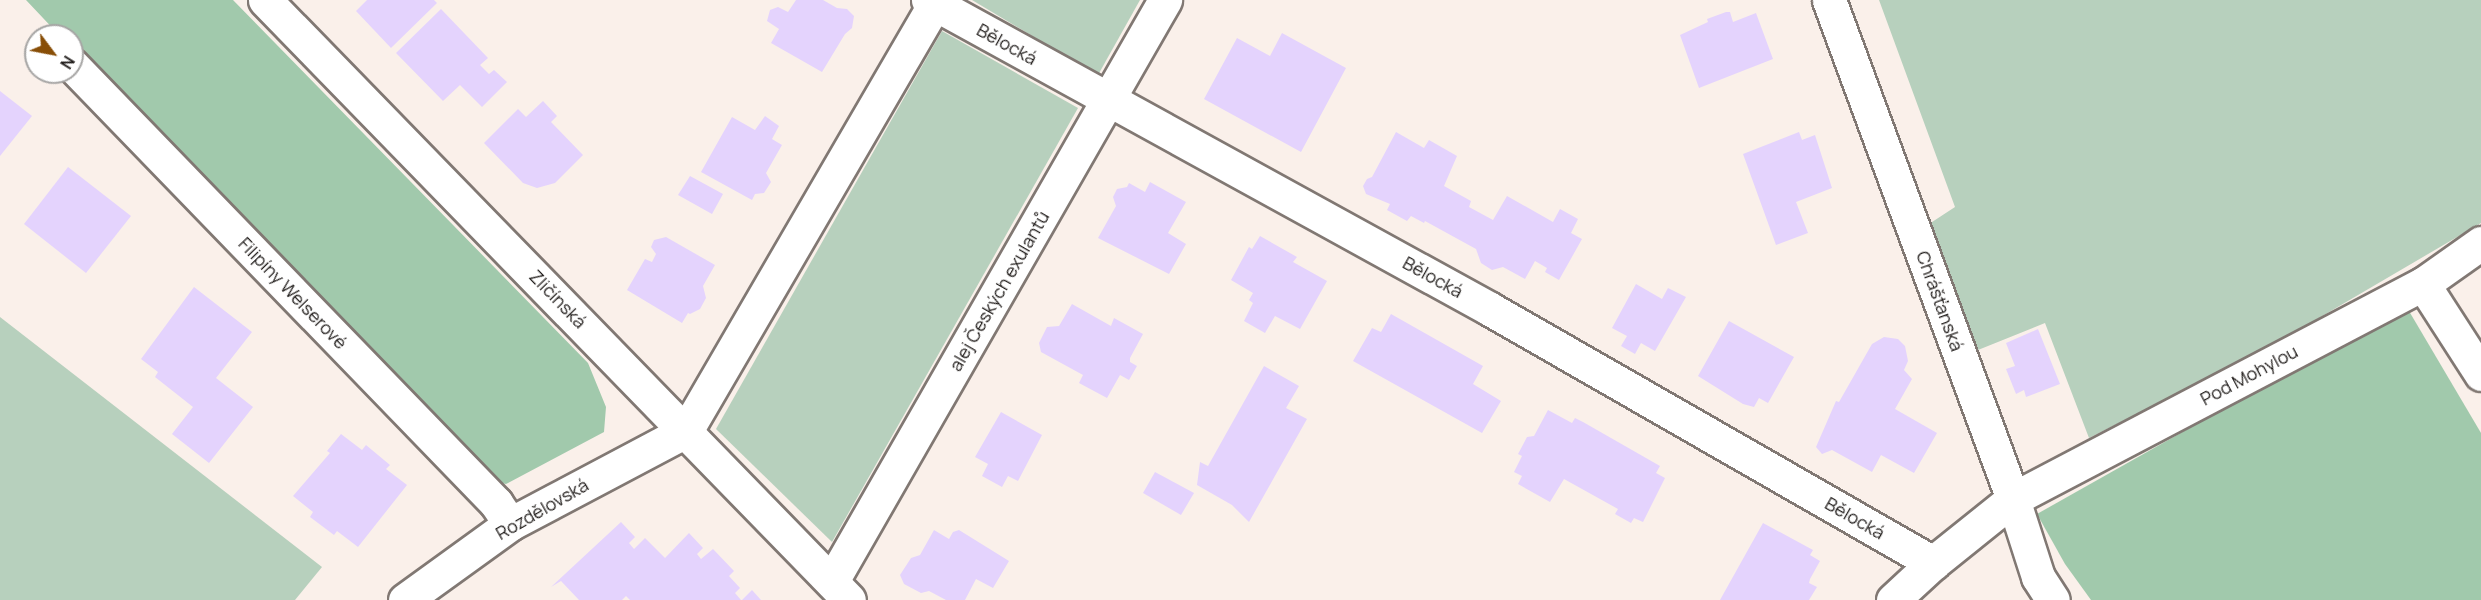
<!DOCTYPE html>
<html>
<head>
<meta charset="utf-8">
<style>
	body { margin:0 }
	#map { position:relative; width:2481px; height:600px; overflow:hidden; background:#faf0ea; font-family:Manrope,sans-serif }
	div>[style] { position:absolute }
	.green>* { inset:0; background:#b7d0bd }
	.forest>* { inset:0; background:#a1c9ac }
	.building>* { inset:0; background:#e4d3fd }
	.roads { filter:drop-shadow(2px 0 #817873) drop-shadow(-2px 0 #817873) drop-shadow(0 2px #817873) drop-shadow(0 -2px #817873) }
	.street>* { height:33px; margin:-16.5px; padding:0 16.5px; transform-origin:16.5px; border-radius:16.5px; background:#fff }
	span { translate:-50% -50%; white-space:nowrap; text-align:center; line-height:1.15; -webkit-text-stroke:4.5px #fff; paint-order:stroke }
	.street-label { font-size:18px; color:#211d1b }
	.north { position:absolute; left:24px; top:24px; width:60px; height:60px; box-sizing:border-box; background:#fff; border:2px solid #a6a5a4; border-radius:50%; rotate:122deg; font-size:16px; font-weight:700; line-height:24px; text-align:center; color:#211d1b }
	.north::after { content:''; display:block; margin:auto; width:21px; height:27px; background:#884e07; clip-path:polygon(50% 0,100% 100%,50% 72%,0 100%) }
</style>
</head>
<body>
<div id="map">
	<div class="green">
		<div style="clip-path:polygon(972px 0,1140px 0,1098px 75px)"></div>
		<div style="clip-path:polygon(1879px 0,2481px 0,2481px 223px,2266px 349px,2089px 438px,2045px 323px,1978px 350px,1929px 224px,1955px 207px)"></div>
		<div style="clip-path:polygon(942px 31px,1078px 108px,832px 542px,716px 429px)"></div>
		<div style="clip-path:polygon(0 317px,322px 567px,295px 600px,0 600px)"></div>
	</div>
	<div class="forest">
		<div style="clip-path:polygon(26px 0,233px 0,588px 363px,606px 407px,604px 432px,506px 484px,492px 481px,72px 48px,72px 36px,60px 36px)"></div>
		<div style="clip-path:polygon(2406px 306px,2481px 433px,2481px 600px,2091px 600px,2065px 564px,2037px 514px)"></div>
	</div>
	<div class="building">
		<div style="clip-path:polygon(367px 0,434px 0,437px 3px,391px 48px,356px 11px)"></div>
		<div style="clip-path:polygon(796px 0,823px 0,837px 8px,847px 9px,854px 16px,852px 28px,845px 34px,822px 72px,771px 43px,779px 29px,767px 21px,770px 10px,778px 7px,788px 12px)"></div>
		<div style="clip-path:polygon(441px 9px,488px 58px,480px 65px,489px 74px,494px 70px,507px 82px,482px 107px,460px 85px,443px 101px,396px 53px)"></div>
		<div style="clip-path:polygon(1726px 12px,1730px 12px,1733px 22px,1756px 13px,1773px 59px,1699px 88px,1680px 35px,1708px 22px,1707px 19px)"></div>
		<div style="clip-path:polygon(1282px 33px,1346px 68px,1301px 152px,1204px 99px,1237px 38px,1270px 56px)"></div>
		<div style="clip-path:polygon(0 91px,32px 116px,0 156px)"></div>
		<div style="clip-path:polygon(543px 101px,557px 116px,551px 122px,583px 155px,555px 183px,537px 188px,523px 183px,484px 143px,518px 109px,526px 117px)"></div>
		<div style="clip-path:polygon(765px 116px,779px 126px,772px 139px,782px 145px,766px 173px,771px 182px,764px 193px,755px 194px,752px 200px,701px 172px,732px 117px,755px 130px)"></div>
		<div style="clip-path:polygon(1396px 132px,1424px 148px,1429px 140px,1457px 156px,1444px 186px,1471px 201px,1469px 207px,1493px 220px,1507px 196px,1553px 222px,1560px 209px,1578px 219px,1571px 233px,1582px 239px,1559px 280px,1545px 272px,1547px 268px,1535px 261px,1525px 279px,1503px 267px,1492px 270px,1481px 263px,1476px 249px,1425px 221px,1424px 223px,1411px 216px,1407px 221px,1387px 210px,1390px 204px,1366px 194px,1363px 186px,1367px 179px,1372px 177px)"></div>
		<div style="clip-path:polygon(1799px 132px,1802px 140px,1815px 135px,1832px 188px,1796px 202px,1808px 233px,1776px 245px,1743px 154px)"></div>
		<div style="clip-path:polygon(68px 167px,131px 216px,86px 273px,24px 224px)"></div>
		<div style="clip-path:polygon(690px 176px,723px 194px,712px 214px,678px 195px)"></div>
		<div style="clip-path:polygon(1150px 182px,1186px 202px,1168px 233px,1186px 244px,1169px 274px,1098px 238px,1116px 206px,1113px 197px,1117px 189px,1127px 187px,1129px 183px,1145px 192px)"></div>
		<div style="clip-path:polygon(1260px 236px,1297px 257px,1293px 262px,1327px 281px,1300px 329px,1275px 316px,1265px 333px,1244px 321px,1253px 303px,1249px 300px,1253px 293px,1231px 280px,1249px 247px,1252px 249px)"></div>
		<div style="clip-path:polygon(666px 237px,715px 265px,703px 286px,706px 298px,700px 309px,690px 314px,688px 313px,682px 323px,627px 290px,645px 259px,652px 262px,656px 254px,651px 247px,654px 240px)"></div>
		<div style="clip-path:polygon(1636px 284px,1662px 299px,1668px 288px,1686px 297px,1655px 351px,1641px 343px,1635px 354px,1621px 346px,1627px 336px,1612px 328px)"></div>
		<div style="clip-path:polygon(194px 287px,252px 332px,216px 378px,253px 407px,209px 463px,172px 434px,193px 407px,155px 377px,158px 372px,141px 359px)"></div>
		<div style="clip-path:polygon(1072px 304px,1111px 326px,1114px 318px,1143px 334px,1130px 358px,1130px 362px,1137px 366px,1129px 380px,1120px 375px,1107px 398px,1079px 383px,1083px 375px,1041px 352px,1039px 343px,1047px 327px,1059px 326px)"></div>
		<div style="clip-path:polygon(1391px 314px,1483px 366px,1473px 384px,1501px 401px,1482px 433px,1353px 361px,1372px 328px,1381px 332px)"></div>
		<div style="clip-path:polygon(1729px 321px,1794px 357px,1768px 403px,1759px 398px,1754px 407px,1743px 404px,1698px 376px)"></div>
		<div style="clip-path:polygon(2038px 329px,2060px 384px,2026px 397px,2024px 390px,2016px 394px,2006px 369px,2015px 366px,2006px 343px)"></div>
		<div style="clip-path:polygon(1884px 337px,1898px 339px,1905px 346px,1908px 361px,1904px 370px,1912px 379px,1895px 409px,1937px 433px,1914px 473px,1881px 455px,1872px 472px,1832px 450px,1822px 454px,1816px 447px,1836px 401px,1839px 402px,1872px 344px)"></div>
		<div style="clip-path:polygon(1264px 366px,1299px 386px,1286px 408px,1307px 419px,1249px 522px,1232px 505px,1197px 485px,1200px 462px,1208px 466px)"></div>
		<div style="clip-path:polygon(1548px 410px,1572px 423px,1575px 418px,1583px 422px,1660px 466px,1656px 473px,1665px 478px,1643px 522px,1634px 518px,1631px 523px,1615px 514px,1618px 509px,1564px 479px,1550px 502px,1518px 484px,1522px 476px,1514px 472px,1522px 456px,1518px 454px,1527px 437px,1534px 436px)"></div>
		<div style="clip-path:polygon(1001px 412px,1042px 435px,1018px 481px,1008px 476px,1002px 487px,982px 476px,988px 464px,975px 457px)"></div>
		<div style="clip-path:polygon(341px 434px,362px 450px,366px 445px,390px 465px,386px 469px,407px 485px,358px 547px,337px 531px,334px 535px,310px 517px,313px 512px,293px 496px,330px 453px,327px 451px)"></div>
		<div style="clip-path:polygon(1155px 472px,1194px 493px,1181px 515px,1143px 493px)"></div>
		<div style="clip-path:polygon(621px 522px,635px 537px,629px 543px,634px 549px,645px 538px,665px 558px,689px 533px,703px 548px,697px 554px,701px 559px,713px 549px,734px 571px,729px 576px,740px 588px,735px 593px,741px 600px,630px 600px,626px 596px,622px 600px,579px 600px,561px 581px,551px 587px)"></div>
		<div style="clip-path:polygon(1763px 523px,1813px 550px,1810px 555px,1820px 561px,1810px 579px,1809px 583px,1817px 587px,1809px 600px,1720px 600px)"></div>
		<div style="clip-path:polygon(934px 530px,949px 539px,953px 532px,959px 530px,1009px 561px,993px 588px,976px 579px,965px 600px,946px 600px,929px 591px,921px 593px,904px 584px,900px 575px,911px 558px,920px 555px)"></div>
		<div style="clip-path:polygon(752px 590px,761px 600px,742px 600px)"></div>
	</div>
	<div class="roads">
		<div class="street">
			<div style="left:265px;top:0;width:837px;rotate:45.77deg"></div>
			<div style="left:928px;top:0;width:641px;rotate:28.8deg"></div>
			<div style="left:1490px;top:309px;width:511px;rotate:29.83deg"></div>
			<div style="left:1829px;top:0;width:532px;rotate:69.76deg"></div>
			<div style="left:2013px;top:499px;width:82px;rotate:72.2deg"></div>
			<div style="left:2038px;top:577px;width:27px;rotate:57deg"></div>
			<div style="left:72px;top:65px;width:610px;rotate:45.93deg"></div>
			<div style="left:496px;top:503px;width:25px;rotate:56deg"></div>
			<div style="left:2423px;top:284px;width:107px;rotate:57.2deg"></div>
			<div style="left:832px;top:581px;width:670px;rotate:-60.18deg"></div>
			<div style="left:405px;top:600px;width:130px;rotate:-35.9deg"></div>
			<div style="left:510px;top:524px;width:199px;rotate:-27.9deg"></div>
			<div style="left:686px;top:431px;width:499px;rotate:-59.8deg"></div>
			<div style="left:1893px;top:600px;width:54px;rotate:-42.8deg"></div>
			<div style="left:1933px;top:563px;width:102px;rotate:-38.7deg"></div>
			<div style="left:2013px;top:499px;width:463px;rotate:-27.7deg"></div>
			<div style="left:2423px;top:284px;width:71px;rotate:-35.3deg"></div>
		</div>
	</div>
	<div class="street-label">
		<span style="left:1007px;top:44px;rotate:29deg">Bělocká</span>
		<span style="left:1433px;top:277px;rotate:29deg">Bělocká</span>
		<span style="left:999px;top:291px;rotate:-60deg">alej Českých exulantů</span>
		<span style="left:293px;top:293px;rotate:46deg">Filipíny Welserové</span>
		<span style="left:558px;top:299px;rotate:46deg">Zličínská</span>
		<span style="left:1940px;top:301px;rotate:70deg">Chrášťanská</span>
		<span style="left:2249px;top:375px;rotate:-28deg">Pod Mohylou</span>
		<span style="left:542px;top:509px;rotate:-30deg">Rozdělovská</span>
		<span style="left:1855px;top:518px;rotate:30deg">Bělocká</span>
	</div>
	<div class="north">N</div>
</div>
</body>
</html>
